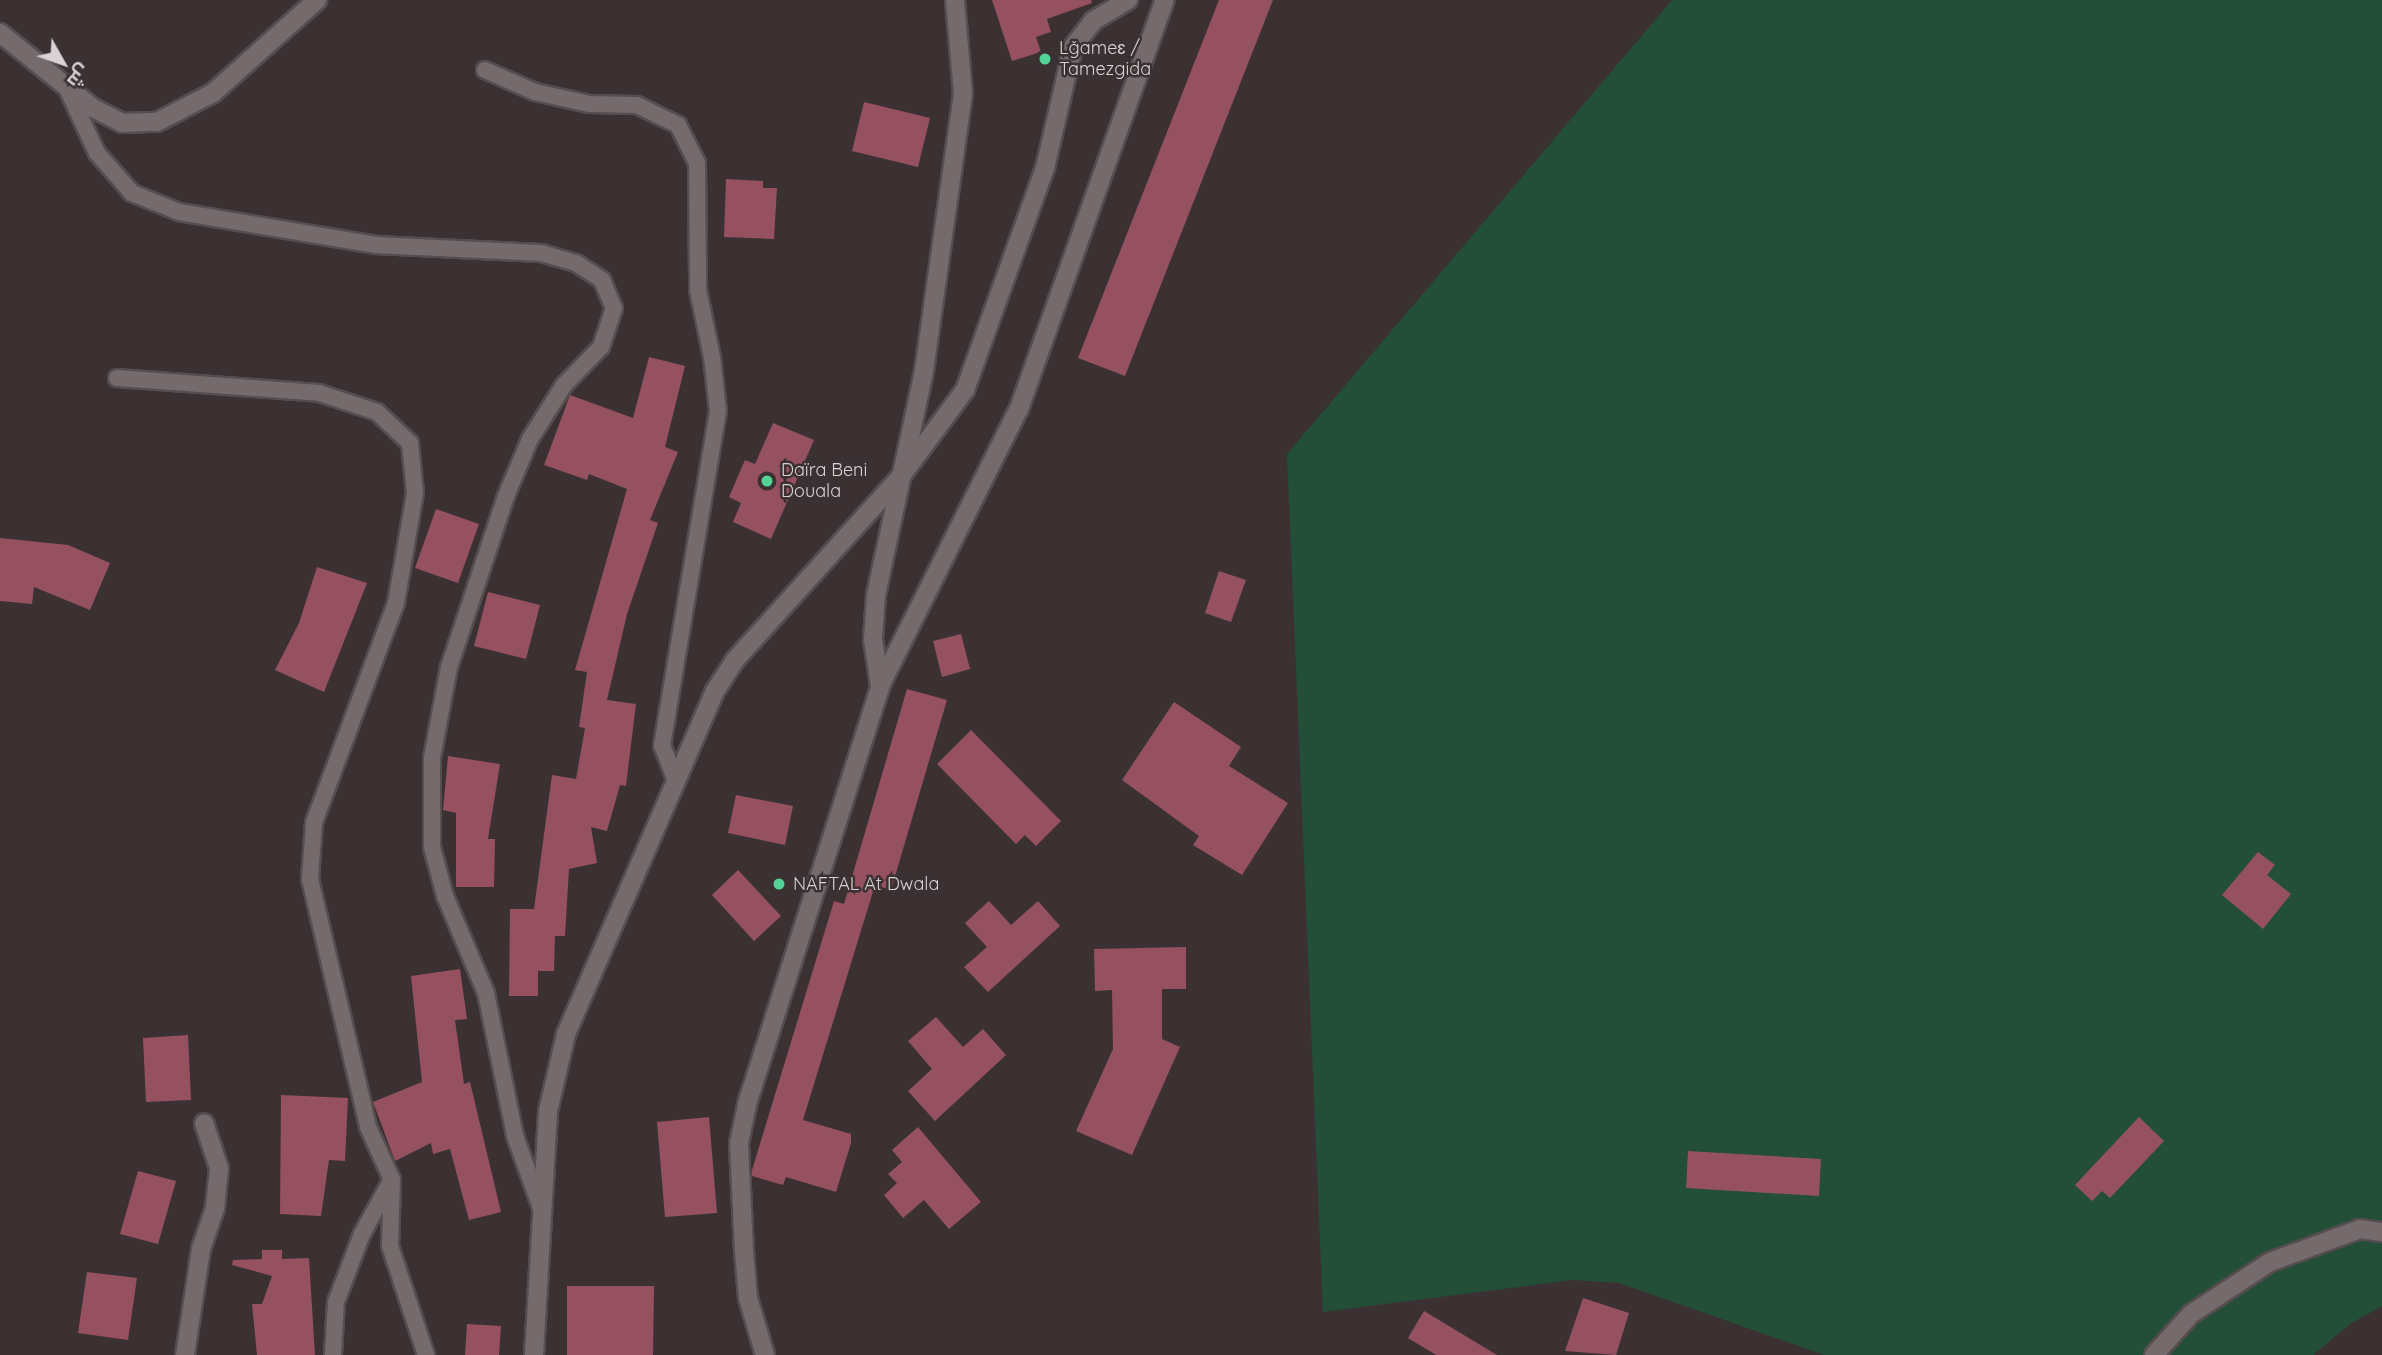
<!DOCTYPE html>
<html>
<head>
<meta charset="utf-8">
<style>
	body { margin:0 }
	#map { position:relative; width:2382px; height:1355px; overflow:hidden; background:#3b3133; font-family:Quicksand,Cairo,sans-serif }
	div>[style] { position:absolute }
	.green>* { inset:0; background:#234e38 }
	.building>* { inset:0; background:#965161 }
	.roads { filter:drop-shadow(2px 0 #554d4f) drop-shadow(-2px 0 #554d4f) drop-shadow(0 2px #554d4f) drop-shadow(0 -2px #554d4f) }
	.service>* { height:16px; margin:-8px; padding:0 8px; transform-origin:8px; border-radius:8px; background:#756a6c }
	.minor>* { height:18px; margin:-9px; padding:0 9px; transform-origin:9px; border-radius:9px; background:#756a6c }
	.tertiary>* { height:18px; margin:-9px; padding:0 9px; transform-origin:9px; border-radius:9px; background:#756a6c }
	.secondary>* { height:18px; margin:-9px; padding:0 9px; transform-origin:9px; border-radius:9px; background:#756a6c }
	.dots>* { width:19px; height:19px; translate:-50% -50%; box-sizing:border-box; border:4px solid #3b3133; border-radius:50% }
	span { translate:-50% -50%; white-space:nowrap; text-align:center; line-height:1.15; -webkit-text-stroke:5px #3b3133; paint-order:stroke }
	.poi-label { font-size:18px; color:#d9d3d4 }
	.left { translate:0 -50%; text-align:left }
	.north { position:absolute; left:28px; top:28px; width:70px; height:70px; -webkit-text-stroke:5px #3b3133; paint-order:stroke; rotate:130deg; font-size:19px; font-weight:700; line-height:28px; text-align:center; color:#d9d3d4 }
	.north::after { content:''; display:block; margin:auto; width:24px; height:32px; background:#d9d3d4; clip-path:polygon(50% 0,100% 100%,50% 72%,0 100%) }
</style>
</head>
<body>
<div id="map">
	<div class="green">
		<div style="clip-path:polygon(1672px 0,2382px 0,2382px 1306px,2350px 1324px,2313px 1355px,1824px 1355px,1619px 1283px,1572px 1280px,1323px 1312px,1287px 454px)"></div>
	</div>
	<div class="building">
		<div style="clip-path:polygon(992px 0,1091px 0,1092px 3px,1047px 19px,1051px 32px,1036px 37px,1041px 52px,1012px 61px)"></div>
		<div style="clip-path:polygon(1219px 0,1273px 0,1125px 376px,1078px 358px)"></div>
		<div style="clip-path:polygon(864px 102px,930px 118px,918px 167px,852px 151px)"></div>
		<div style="clip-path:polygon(726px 179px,763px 181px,763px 188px,777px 188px,774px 239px,724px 237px)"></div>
		<div style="clip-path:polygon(649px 357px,685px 366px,665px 447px,678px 452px,650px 520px,658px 523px,627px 614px,607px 700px,636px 704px,626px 786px,620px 785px,607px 831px,591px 827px,597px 863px,569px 869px,565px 936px,555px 936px,554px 971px,538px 971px,538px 996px,509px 996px,510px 909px,534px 909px,552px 775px,576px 779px,585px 728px,579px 727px,587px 672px,575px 670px,627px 489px,589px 474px,587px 480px,544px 465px,570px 395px,633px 418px)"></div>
		<div style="clip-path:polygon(773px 423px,814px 440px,771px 539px,733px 522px,741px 503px,729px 497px,745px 460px,755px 464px)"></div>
		<div style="clip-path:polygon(436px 509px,479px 524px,458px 583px,415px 568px)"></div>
		<div style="clip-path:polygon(0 538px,68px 545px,110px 563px,90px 610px,34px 587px,32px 604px,0 601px)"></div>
		<div style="clip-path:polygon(317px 567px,367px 583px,324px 692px,275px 670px,299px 623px)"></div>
		<div style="clip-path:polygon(1219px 571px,1246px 580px,1231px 622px,1205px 613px)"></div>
		<div style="clip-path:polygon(488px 592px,540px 605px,526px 659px,474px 646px)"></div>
		<div style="clip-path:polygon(961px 634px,970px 669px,942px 677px,933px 641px)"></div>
		<div style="clip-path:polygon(907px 689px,947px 700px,891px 890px,875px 885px,803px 1120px,851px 1134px,851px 1143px,836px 1192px,786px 1177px,783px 1185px,752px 1176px,752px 1170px,834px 901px,844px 904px)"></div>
		<div style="clip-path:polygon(1174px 702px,1241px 747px,1229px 766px,1288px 803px,1242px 875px,1193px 845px,1199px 836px,1122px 780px)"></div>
		<div style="clip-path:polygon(971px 730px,1061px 821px,1036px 846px,1025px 835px,1016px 844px,937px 764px)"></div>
		<div style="clip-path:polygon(448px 756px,500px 764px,488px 839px,495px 839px,494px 887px,456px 887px,456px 813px,443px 810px)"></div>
		<div style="clip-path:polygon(736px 795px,793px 806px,785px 845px,728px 833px)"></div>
		<div style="clip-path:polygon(2258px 852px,2275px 865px,2267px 875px,2291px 894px,2263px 929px,2222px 895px)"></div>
		<div style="clip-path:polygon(738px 870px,781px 916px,754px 941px,712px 895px)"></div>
		<div style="clip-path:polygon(989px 901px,1011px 925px,1038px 901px,1060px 926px,988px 992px,964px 967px,987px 947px,965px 923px)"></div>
		<div style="clip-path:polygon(1186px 947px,1186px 989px,1162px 989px,1162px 1039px,1180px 1047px,1132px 1155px,1076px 1131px,1113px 1049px,1112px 990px,1095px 991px,1094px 949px)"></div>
		<div style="clip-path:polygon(460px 969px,467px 1019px,455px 1020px,464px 1084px,470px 1082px,501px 1212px,469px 1220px,450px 1149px,433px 1154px,431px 1143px,395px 1161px,373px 1102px,422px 1082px,411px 976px)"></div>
		<div style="clip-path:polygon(936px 1017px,963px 1047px,983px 1029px,1006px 1055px,935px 1121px,908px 1091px,932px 1069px,908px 1041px)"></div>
		<div style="clip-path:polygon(188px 1035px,191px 1100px,146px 1102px,143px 1038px)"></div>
		<div style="clip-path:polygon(281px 1095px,348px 1098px,345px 1161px,329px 1160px,321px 1216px,280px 1214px)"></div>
		<div style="clip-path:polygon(709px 1117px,717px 1213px,665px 1217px,657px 1122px)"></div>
		<div style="clip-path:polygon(2139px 1117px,2164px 1141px,2110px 1198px,2102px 1191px,2092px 1201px,2075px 1185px)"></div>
		<div style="clip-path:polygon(918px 1127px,981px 1202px,949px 1229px,924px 1200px,903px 1218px,884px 1195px,897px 1183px,888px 1174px,902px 1162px,892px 1150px)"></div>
		<div style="clip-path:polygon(1688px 1151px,1821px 1159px,1819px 1196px,1686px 1188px)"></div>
		<div style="clip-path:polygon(138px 1171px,176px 1181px,158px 1244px,120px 1234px)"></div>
		<div style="clip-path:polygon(262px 1250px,282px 1250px,282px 1259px,309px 1258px,315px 1355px,257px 1355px,252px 1304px,262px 1304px,272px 1276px,232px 1265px,233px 1260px,262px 1259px)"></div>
		<div style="clip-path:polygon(87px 1272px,137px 1278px,128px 1340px,78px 1333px)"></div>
		<div style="clip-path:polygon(567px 1286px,654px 1286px,653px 1355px,567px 1355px)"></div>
		<div style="clip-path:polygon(1583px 1298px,1629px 1313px,1616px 1355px,1565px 1351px)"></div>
		<div style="clip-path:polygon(1424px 1311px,1497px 1355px,1436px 1355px,1408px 1338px)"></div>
		<div style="clip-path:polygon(467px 1324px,501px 1326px,499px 1355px,465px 1355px)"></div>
	</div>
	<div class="roads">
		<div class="service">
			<div style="left:485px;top:70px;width:55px;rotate:23.7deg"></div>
			<div style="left:535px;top:92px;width:55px;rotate:12.5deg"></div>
			<div style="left:589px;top:104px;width:48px;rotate:1.2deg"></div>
			<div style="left:637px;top:105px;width:46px;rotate:26deg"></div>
			<div style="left:678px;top:125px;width:42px;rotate:63.4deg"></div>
			<div style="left:697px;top:163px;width:127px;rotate:89.5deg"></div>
			<div style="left:698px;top:290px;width:68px;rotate:78.2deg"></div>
			<div style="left:712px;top:357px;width:54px;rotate:83.7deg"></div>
			<div style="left:718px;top:411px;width:339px;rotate:99.5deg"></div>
			<div style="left:662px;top:745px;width:39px;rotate:69deg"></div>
			<div style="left:66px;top:86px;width:74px;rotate:65.2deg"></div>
			<div style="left:97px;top:153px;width:53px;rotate:48.8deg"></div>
			<div style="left:132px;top:193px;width:51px;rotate:22deg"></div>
			<div style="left:179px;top:212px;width:200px;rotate:9.5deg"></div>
			<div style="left:376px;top:245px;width:165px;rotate:2.8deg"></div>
			<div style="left:541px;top:253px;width:36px;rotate:16deg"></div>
			<div style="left:576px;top:263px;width:31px;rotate:33deg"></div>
			<div style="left:602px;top:280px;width:30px;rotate:67deg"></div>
			<div style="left:614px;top:308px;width:41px;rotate:108.4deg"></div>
			<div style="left:601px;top:347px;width:53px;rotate:134.2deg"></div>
			<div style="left:564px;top:385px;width:64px;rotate:122.2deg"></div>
			<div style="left:530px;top:439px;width:62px;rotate:112.8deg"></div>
			<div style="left:506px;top:496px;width:180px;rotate:108.4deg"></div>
			<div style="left:449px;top:667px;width:93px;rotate:100.6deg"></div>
			<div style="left:432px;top:758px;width:89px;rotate:90deg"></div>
			<div style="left:432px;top:847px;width:51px;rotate:75.1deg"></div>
			<div style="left:445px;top:896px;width:105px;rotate:67.1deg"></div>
			<div style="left:486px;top:993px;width:146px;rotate:78.5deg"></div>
			<div style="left:515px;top:1136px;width:77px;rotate:70.1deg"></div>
			<div style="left:117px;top:378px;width:203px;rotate:4.2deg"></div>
			<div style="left:319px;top:393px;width:61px;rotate:18.1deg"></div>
			<div style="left:377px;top:412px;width:45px;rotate:43.2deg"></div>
			<div style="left:410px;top:443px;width:50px;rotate:84.3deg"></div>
			<div style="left:415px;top:493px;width:112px;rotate:99.8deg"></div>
			<div style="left:396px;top:603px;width:234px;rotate:110.5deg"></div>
			<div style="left:314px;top:822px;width:57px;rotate:94deg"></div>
			<div style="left:310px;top:879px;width:255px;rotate:76.8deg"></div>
			<div style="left:368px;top:1127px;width:58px;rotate:65.6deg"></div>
			<div style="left:392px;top:1180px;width:66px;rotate:91.7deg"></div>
			<div style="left:390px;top:1246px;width:115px;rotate:71.7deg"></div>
			<div style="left:333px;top:1355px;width:53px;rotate:-86.8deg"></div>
			<div style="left:336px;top:1302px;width:73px;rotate:-69.1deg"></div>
			<div style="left:362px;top:1234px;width:58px;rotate:-61.2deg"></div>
		</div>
		<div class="minor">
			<div style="left:185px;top:1355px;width:107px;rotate:-81.4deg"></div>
			<div style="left:201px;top:1249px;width:43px;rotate:-71.1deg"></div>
			<div style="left:215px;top:1208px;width:40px;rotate:-84.3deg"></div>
			<div style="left:219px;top:1168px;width:47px;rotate:-108.4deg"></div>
			<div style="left:2154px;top:1355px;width:55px;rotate:-47.9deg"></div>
			<div style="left:2191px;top:1314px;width:95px;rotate:-33.4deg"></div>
			<div style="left:2270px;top:1262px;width:96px;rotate:-20.1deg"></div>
			<div style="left:2360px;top:1229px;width:22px;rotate:8deg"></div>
		</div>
		<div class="tertiary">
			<div style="left:0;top:33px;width:119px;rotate:38.9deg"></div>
			<div style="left:93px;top:108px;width:33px;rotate:27deg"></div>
			<div style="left:122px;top:123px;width:35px;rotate:-2deg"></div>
			<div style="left:157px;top:122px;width:63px;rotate:-27.4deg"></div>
			<div style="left:213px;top:93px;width:140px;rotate:-41.8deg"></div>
			<div style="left:880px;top:686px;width:48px;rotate:-98.5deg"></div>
			<div style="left:873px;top:639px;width:44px;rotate:-86.1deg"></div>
			<div style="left:876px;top:595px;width:229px;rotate:-77.9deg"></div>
			<div style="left:924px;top:371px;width:280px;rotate:-82deg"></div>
			<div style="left:963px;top:94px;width:94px;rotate:-94.9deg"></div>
			<div style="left:534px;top:1355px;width:244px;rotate:-86.7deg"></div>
			<div style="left:548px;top:1111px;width:79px;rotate:-76.8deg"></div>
			<div style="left:566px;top:1034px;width:276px;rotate:-66.5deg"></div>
			<div style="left:676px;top:781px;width:98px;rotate:-66.6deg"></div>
			<div style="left:715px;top:691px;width:37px;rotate:-57deg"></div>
			<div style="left:735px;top:660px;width:249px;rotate:-47.9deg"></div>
			<div style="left:902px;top:475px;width:106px;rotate:-53.5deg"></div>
			<div style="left:965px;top:390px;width:236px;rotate:-70.2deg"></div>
			<div style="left:1045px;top:168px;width:124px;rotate:-77deg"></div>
			<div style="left:1073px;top:47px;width:33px;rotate:-52deg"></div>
			<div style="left:1093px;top:21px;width:41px;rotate:-31deg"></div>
		</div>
		<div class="secondary">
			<div style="left:765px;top:1355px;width:59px;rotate:-106.6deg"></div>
			<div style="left:748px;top:1298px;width:47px;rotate:-94.9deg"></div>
			<div style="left:744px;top:1251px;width:108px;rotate:-92.7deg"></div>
			<div style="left:739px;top:1143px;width:40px;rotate:-78deg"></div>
			<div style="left:747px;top:1104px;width:439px;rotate:-72.3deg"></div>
			<div style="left:880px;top:686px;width:310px;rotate:-63.4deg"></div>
			<div style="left:1019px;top:409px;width:434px;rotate:-70.4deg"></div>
		</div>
	</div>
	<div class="dots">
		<div style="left:1045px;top:59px;background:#53d396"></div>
		<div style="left:767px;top:481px;background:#53d396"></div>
		<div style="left:779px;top:884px;background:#53d396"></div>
	</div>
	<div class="poi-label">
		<span class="left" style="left:1059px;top:59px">Lǧameɛ /<br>Tamezgida</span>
		<span class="left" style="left:781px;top:481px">Daïra Beni<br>Douala</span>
		<span class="left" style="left:793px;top:884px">NAFTAL At Dwala</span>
	</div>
	<div class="north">ش</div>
</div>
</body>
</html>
